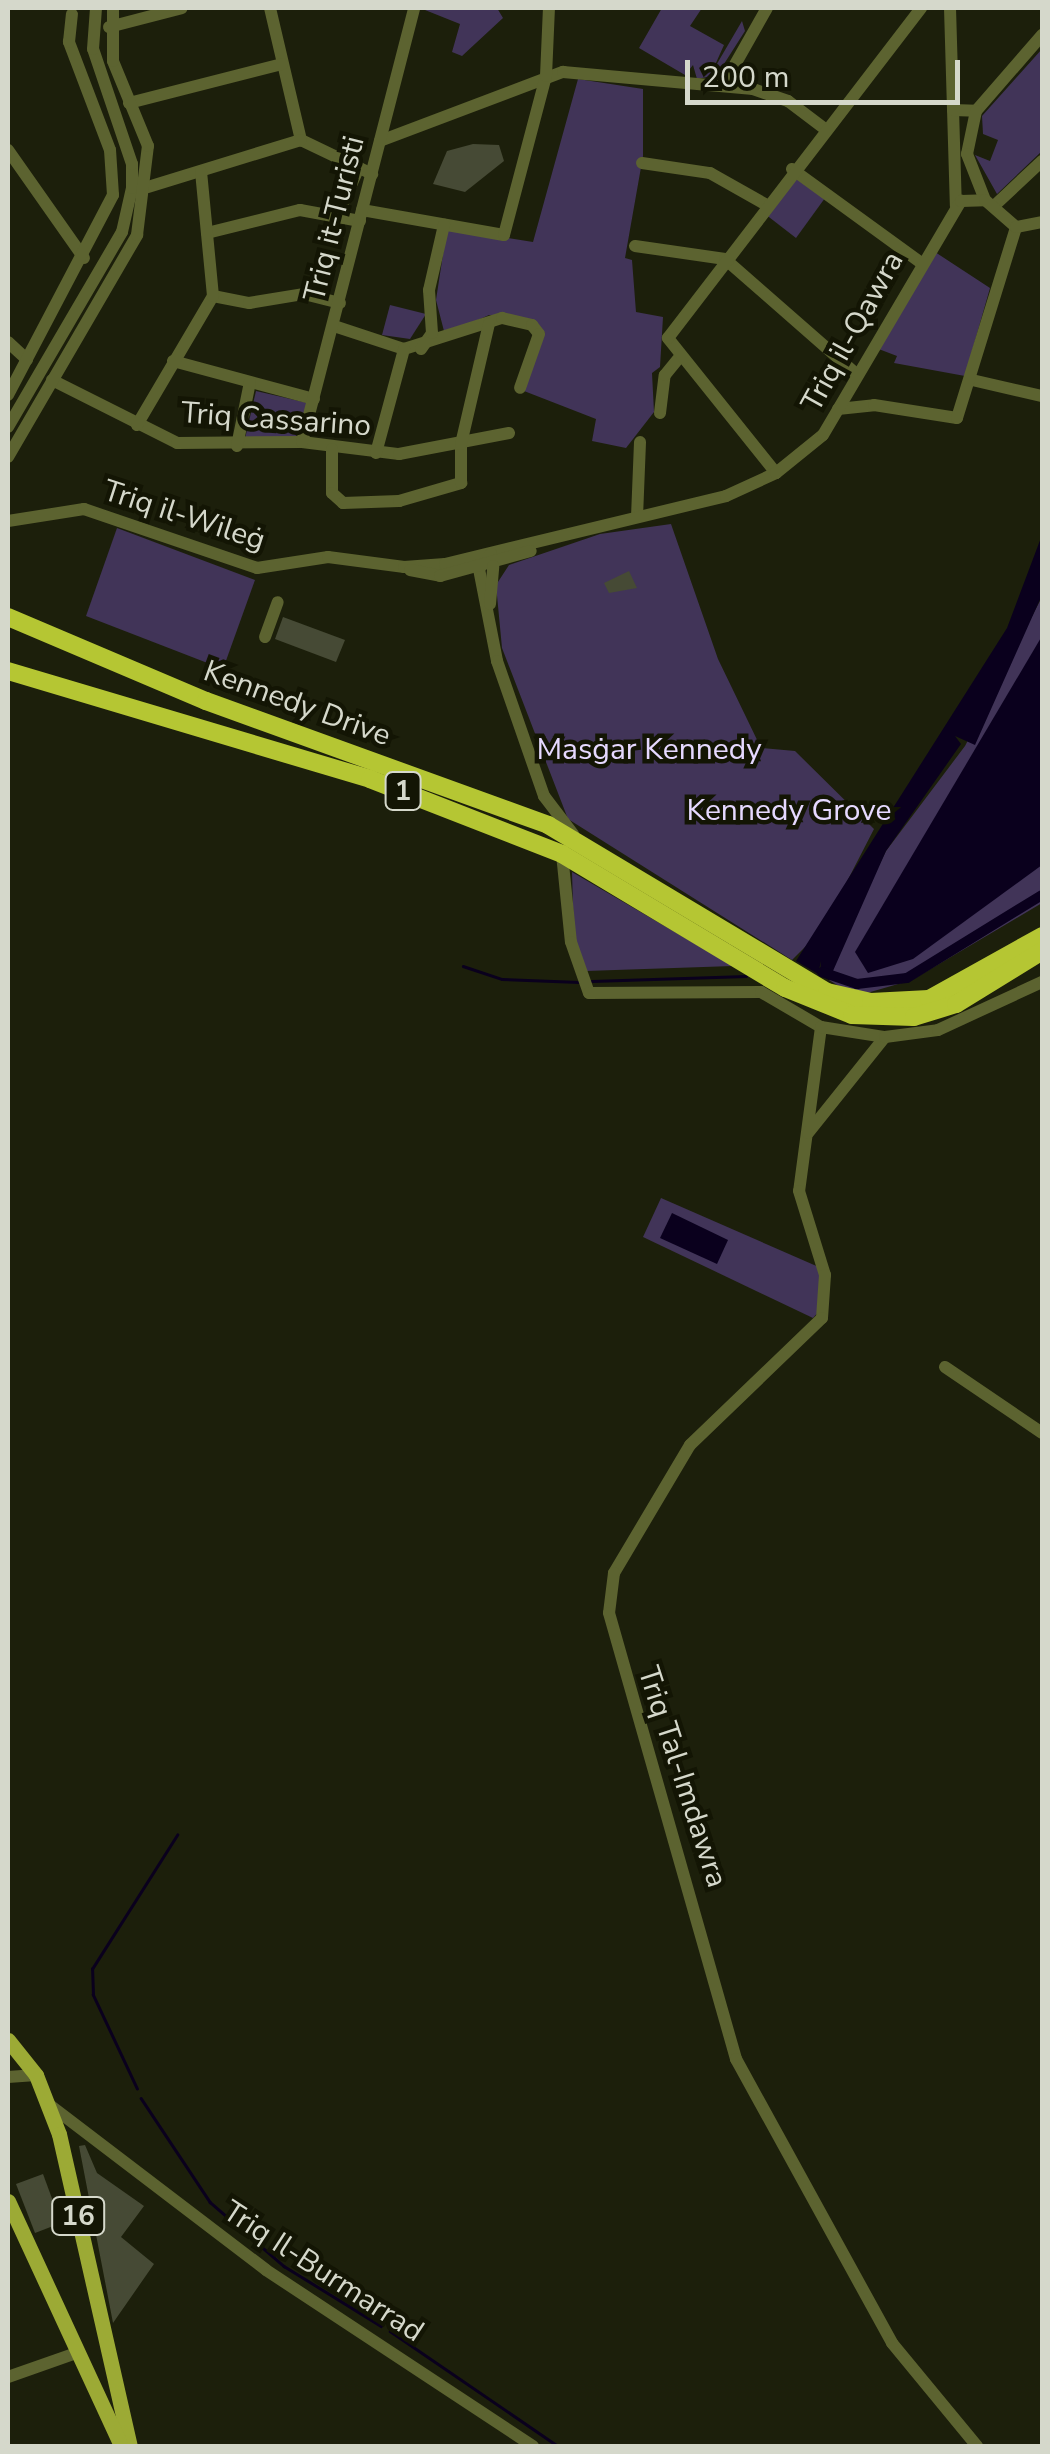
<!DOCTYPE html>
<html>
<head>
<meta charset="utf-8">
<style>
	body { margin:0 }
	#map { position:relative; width:1050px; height:2454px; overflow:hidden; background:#1c1f0b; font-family:"Nunito Sans",sans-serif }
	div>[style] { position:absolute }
	.green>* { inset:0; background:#413458 }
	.water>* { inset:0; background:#0a001d }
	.stream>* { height:2.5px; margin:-1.25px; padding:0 1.25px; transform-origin:1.25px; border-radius:1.25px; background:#0a001d }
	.canal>* { height:10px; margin:-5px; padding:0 5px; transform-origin:5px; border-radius:5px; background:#0a001d }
	.building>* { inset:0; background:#464a35 }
	.minor>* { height:12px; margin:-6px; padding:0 6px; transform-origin:6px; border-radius:6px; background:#5c6330 }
	.major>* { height:15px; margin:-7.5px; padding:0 7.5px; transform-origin:7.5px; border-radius:7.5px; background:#9caa35 }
	.highway>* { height:18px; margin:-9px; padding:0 9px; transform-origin:9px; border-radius:9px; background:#b5c633 }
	span { translate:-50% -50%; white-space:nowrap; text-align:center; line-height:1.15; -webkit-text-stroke:9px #131504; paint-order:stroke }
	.shield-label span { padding:2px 8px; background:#131504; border:2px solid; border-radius:8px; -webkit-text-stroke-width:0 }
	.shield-label { font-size:28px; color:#d5d8cb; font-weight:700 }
	.street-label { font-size:30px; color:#d5d8cb }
	.park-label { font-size:30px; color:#e6d9ff }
	.frame { position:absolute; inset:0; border:10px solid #d5d8cb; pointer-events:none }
	.scale { position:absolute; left:685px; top:60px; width:275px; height:45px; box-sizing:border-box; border:5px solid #d5d8cb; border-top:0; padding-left:12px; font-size:30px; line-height:35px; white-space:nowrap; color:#d5d8cb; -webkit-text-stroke:8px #131504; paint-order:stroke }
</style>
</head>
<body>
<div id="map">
	<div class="green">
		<div style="clip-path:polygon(420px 8px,497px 8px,503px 18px,462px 56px,452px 52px,460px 24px)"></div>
		<div style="clip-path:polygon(662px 8px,702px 8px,690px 26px,724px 45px,711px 74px,742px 21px,745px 31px,717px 75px,697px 79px,693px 65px,685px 75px,639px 48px)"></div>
		<div style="clip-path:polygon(1042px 49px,1042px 151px,997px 194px,975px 155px,990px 161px,998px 140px,983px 134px,982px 116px)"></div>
		<div style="clip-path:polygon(578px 79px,643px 89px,643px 156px,625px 258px,632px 260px,636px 312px,663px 317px,660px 367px,652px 373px,654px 412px,626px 448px,592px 441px,596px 419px,524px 391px,545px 333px,538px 324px,489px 315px,445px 335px,436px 300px,447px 228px,533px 242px)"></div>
		<div style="clip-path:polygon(798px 178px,825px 198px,796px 238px,765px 214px)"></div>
		<div style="clip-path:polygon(935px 252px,990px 288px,965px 376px,894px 363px,897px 356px,876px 348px)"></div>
		<div style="clip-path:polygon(390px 305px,426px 314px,410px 339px,382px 335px)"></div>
		<div style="clip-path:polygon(256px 391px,308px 403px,300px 433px,286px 442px,244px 443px)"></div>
		<div style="clip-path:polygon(671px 524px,718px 659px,761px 748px,795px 751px,874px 829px,822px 930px,792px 960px,568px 819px,502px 648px,496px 585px,509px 565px,600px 534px)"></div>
		<div style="clip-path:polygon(117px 528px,255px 580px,223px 669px,86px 616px)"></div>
		<div style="clip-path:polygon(1042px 597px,1042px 903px,912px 980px,867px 993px,845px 990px,829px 980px,830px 965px,886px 851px,965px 746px)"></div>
		<div style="clip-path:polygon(572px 872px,733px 966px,586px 971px,574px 940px)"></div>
		<div style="clip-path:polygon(661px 1198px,821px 1268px,821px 1309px,813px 1318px,643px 1237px)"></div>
	</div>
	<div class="water">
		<div style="clip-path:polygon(1042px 535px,1042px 595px,975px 745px,955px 736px,961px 744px,886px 851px,829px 980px,820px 974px,821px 961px,818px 974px,796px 961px,1007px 628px)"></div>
		<div style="clip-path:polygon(1042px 636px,1042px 865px,913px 959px,868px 973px,855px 952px)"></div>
		<div style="clip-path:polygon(672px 1213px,728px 1240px,717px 1264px,660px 1238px)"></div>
	</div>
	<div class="stream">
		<div style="left:463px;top:966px;width:41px;rotate:18.4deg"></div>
		<div style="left:502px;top:979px;width:77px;rotate:2.2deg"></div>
		<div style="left:592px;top:981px;width:154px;rotate:-1.9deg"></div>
		<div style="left:137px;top:2089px;width:104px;rotate:-115.1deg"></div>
		<div style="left:93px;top:1995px;width:26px;rotate:-92deg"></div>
		<div style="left:92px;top:1969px;width:159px;rotate:-57.6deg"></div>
		<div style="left:141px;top:2098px;width:125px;rotate:56.4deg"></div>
		<div style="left:210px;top:2202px;width:98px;rotate:40.9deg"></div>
		<div style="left:284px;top:2266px;width:114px;rotate:31.7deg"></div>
		<div style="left:390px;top:2331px;width:204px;rotate:34.4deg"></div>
	</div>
	<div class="canal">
		<div style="left:822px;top:972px;width:37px;rotate:19deg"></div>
		<div style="left:857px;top:984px;width:50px;rotate:-6.8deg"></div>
		<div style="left:907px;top:978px;width:158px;rotate:-31.6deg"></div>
	</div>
	<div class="building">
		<div style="clip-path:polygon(473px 144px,499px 145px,504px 161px,465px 192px,433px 184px,447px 151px)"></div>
		<div style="clip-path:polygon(629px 571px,637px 588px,609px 593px,604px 583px)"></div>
		<div style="clip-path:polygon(283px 617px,345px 640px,336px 662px,275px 639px)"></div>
		<div style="clip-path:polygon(85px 2145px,97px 2173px,144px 2206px,121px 2237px,154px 2264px,113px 2323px,79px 2146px)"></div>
		<div style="clip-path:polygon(43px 2174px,61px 2223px,35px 2233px,16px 2184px)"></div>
	</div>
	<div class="minor">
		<div style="left:270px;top:8px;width:136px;rotate:76.8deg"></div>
		<div style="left:950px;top:8px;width:198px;rotate:88.3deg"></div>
		<div style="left:109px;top:27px;width:75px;rotate:-14.6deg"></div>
		<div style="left:724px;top:84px;width:87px;rotate:-60.5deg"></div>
		<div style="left:129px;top:103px;width:158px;rotate:-14.3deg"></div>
		<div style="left:953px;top:110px;width:23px;rotate:2deg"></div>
		<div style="left:976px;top:111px;width:101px;rotate:-49deg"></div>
		<div style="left:976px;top:111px;width:44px;rotate:101.8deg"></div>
		<div style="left:967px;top:154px;width:49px;rotate:68.6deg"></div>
		<div style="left:301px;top:140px;width:79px;rotate:25.6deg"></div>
		<div style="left:380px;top:141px;width:196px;rotate:-20.7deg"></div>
		<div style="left:563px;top:72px;width:191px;rotate:5.1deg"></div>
		<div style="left:753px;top:89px;width:37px;rotate:19deg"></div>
		<div style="left:788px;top:101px;width:46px;rotate:37.1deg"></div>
		<div style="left:8px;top:150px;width:132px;rotate:54.9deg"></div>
		<div style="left:642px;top:163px;width:69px;rotate:8.4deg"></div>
		<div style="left:710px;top:173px;width:63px;rotate:29.4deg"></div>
		<div style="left:792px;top:169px;width:158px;rotate:36deg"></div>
		<div style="left:148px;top:187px;width:160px;rotate:-17.1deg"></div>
		<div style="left:994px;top:206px;width:66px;rotate:-43.2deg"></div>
		<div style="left:362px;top:210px;width:144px;rotate:10deg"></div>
		<div style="left:504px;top:235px;width:164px;rotate:-75.2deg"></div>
		<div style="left:546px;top:76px;width:68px;rotate:-87.5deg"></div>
		<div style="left:338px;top:214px;width:51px;rotate:-65.9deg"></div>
		<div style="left:207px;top:233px;width:96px;rotate:-13.9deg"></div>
		<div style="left:300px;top:210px;width:61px;rotate:10.4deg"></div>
		<div style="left:635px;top:246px;width:91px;rotate:8.2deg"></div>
		<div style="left:725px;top:259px;width:173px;rotate:41.2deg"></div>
		<div style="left:213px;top:296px;width:37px;rotate:11deg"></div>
		<div style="left:249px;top:303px;width:56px;rotate:-9.3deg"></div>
		<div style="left:304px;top:294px;width:37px;rotate:14deg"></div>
		<div style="left:334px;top:326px;width:74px;rotate:18.2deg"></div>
		<div style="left:404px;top:349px;width:103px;rotate:-17.6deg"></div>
		<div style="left:502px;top:318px;width:31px;rotate:13deg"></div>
		<div style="left:532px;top:325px;width:11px;rotate:52deg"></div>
		<div style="left:539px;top:334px;width:57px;rotate:109.4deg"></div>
		<div style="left:8px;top:342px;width:26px;rotate:43deg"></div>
		<div style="left:421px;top:349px;width:19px;rotate:-55deg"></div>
		<div style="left:432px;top:333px;width:43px;rotate:-94deg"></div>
		<div style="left:429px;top:290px;width:67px;rotate:-77deg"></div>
		<div style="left:173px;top:361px;width:146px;rotate:15.1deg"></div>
		<div style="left:52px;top:380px;width:140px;rotate:26.7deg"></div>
		<div style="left:177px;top:443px;width:125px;rotate:-0.5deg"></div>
		<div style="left:302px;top:442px;width:98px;rotate:7.1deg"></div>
		<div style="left:399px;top:454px;width:112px;rotate:-10.8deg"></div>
		<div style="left:972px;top:380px;width:72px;rotate:12.9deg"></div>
		<div style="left:8px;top:395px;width:226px;rotate:-62.3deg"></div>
		<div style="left:113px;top:195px;width:45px;rotate:-93.8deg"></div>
		<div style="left:110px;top:150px;width:116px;rotate:-110.8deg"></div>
		<div style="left:69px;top:42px;width:28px;rotate:-84deg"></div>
		<div style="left:838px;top:409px;width:36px;rotate:-6deg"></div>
		<div style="left:874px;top:405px;width:84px;rotate:8.9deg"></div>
		<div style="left:957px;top:418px;width:200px;rotate:-72.8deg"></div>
		<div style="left:660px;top:413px;width:38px;rotate:-83deg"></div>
		<div style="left:665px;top:375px;width:22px;rotate:-51deg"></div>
		<div style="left:137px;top:425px;width:150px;rotate:-59.5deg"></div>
		<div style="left:213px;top:296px;width:125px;rotate:-95.5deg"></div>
		<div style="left:8px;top:427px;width:226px;rotate:-59.7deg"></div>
		<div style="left:122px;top:232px;width:45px;rotate:-77.2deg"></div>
		<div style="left:132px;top:188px;width:24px;rotate:-90deg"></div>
		<div style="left:132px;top:164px;width:121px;rotate:-108.7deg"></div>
		<div style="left:93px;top:49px;width:41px;rotate:-85.8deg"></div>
		<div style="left:302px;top:442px;width:448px;rotate:-75.5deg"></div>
		<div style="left:237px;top:446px;width:65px;rotate:-78.5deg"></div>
		<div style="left:332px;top:449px;width:44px;rotate:90deg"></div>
		<div style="left:332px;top:493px;width:15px;rotate:42deg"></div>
		<div style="left:343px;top:503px;width:56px;rotate:-2deg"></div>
		<div style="left:399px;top:501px;width:65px;rotate:-16.2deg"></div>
		<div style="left:461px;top:483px;width:39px;rotate:-90deg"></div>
		<div style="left:461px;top:444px;width:123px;rotate:-76.9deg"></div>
		<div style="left:376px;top:453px;width:108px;rotate:-74.9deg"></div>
		<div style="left:8px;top:457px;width:257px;rotate:-59.8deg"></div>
		<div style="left:137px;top:235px;width:90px;rotate:-83deg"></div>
		<div style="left:148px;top:146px;width:92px;rotate:-112.4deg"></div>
		<div style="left:113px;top:61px;width:53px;rotate:-90deg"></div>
		<div style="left:776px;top:473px;width:173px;rotate:-128.7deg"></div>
		<div style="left:668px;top:338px;width:416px;rotate:-52.5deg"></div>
		<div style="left:637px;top:517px;width:75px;rotate:-87.7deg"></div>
		<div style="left:8px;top:521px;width:77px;rotate:-9deg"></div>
		<div style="left:84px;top:509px;width:183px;rotate:18.8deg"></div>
		<div style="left:257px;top:568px;width:72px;rotate:-8.8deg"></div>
		<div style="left:328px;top:557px;width:77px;rotate:7.5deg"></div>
		<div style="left:404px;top:567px;width:41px;rotate:-4.2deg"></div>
		<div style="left:445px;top:564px;width:289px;rotate:-13.6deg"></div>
		<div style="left:726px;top:496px;width:55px;rotate:-24.7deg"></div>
		<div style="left:776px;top:473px;width:60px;rotate:-39deg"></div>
		<div style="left:823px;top:435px;width:272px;rotate:-59.5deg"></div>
		<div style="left:961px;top:201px;width:24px;rotate:-2deg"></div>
		<div style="left:985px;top:200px;width:41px;rotate:41.1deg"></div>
		<div style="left:1016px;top:227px;width:26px;rotate:-11deg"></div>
		<div style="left:491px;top:554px;width:19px;rotate:129deg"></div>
		<div style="left:479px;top:569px;width:94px;rotate:78.9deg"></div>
		<div style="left:497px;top:661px;width:143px;rotate:70.8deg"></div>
		<div style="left:544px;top:796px;width:48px;rotate:52.7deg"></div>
		<div style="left:410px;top:570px;width:31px;rotate:11deg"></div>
		<div style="left:440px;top:576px;width:94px;rotate:-15.4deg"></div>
		<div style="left:490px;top:604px;width:38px;rotate:-85deg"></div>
		<div style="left:265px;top:637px;width:37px;rotate:-70deg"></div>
		<div style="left:562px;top:854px;width:88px;rotate:84.2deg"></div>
		<div style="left:571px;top:942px;width:54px;rotate:70.6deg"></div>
		<div style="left:589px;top:993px;width:172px;rotate:-0.3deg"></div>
		<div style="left:761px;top:992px;width:69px;rotate:30.3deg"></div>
		<div style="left:821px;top:1027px;width:165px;rotate:97.6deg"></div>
		<div style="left:799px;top:1191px;width:88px;rotate:72.8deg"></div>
		<div style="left:825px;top:1275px;width:43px;rotate:94deg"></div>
		<div style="left:822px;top:1318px;width:183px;rotate:136.1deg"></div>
		<div style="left:690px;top:1445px;width:149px;rotate:120.7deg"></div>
		<div style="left:614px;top:1573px;width:40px;rotate:97.1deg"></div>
		<div style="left:609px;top:1613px;width:464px;rotate:74.1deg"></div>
		<div style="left:736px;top:2059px;width:324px;rotate:61.2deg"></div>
		<div style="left:892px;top:2343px;width:134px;rotate:50.5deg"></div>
		<div style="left:821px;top:1027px;width:65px;rotate:8.9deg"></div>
		<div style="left:808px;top:1133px;width:123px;rotate:-51.3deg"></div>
		<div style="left:885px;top:1037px;width:53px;rotate:-7.5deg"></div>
		<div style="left:938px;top:1030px;width:115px;rotate:-24.8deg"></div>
		<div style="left:945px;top:1367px;width:117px;rotate:34.2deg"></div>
		<div style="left:8px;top:2077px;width:28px;rotate:-4deg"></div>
		<div style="left:51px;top:2106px;width:270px;rotate:37.3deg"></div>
		<div style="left:266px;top:2270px;width:320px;rotate:33.4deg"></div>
		<div style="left:8px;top:2377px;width:75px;rotate:-19.4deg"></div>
	</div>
	<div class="major">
		<div style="left:8px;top:2040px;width:45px;rotate:51.3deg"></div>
		<div style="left:36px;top:2075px;width:63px;rotate:68.7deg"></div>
		<div style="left:59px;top:2134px;width:320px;rotate:77.2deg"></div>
		<div style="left:8px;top:2201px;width:267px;rotate:65.2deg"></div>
	</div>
	<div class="highway">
		<div style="left:8px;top:617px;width:215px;rotate:23deg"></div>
		<div style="left:206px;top:701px;width:364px;rotate:19.9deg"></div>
		<div style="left:548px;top:825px;width:325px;rotate:30.9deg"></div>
		<div style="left:827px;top:992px;width:45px;rotate:12.8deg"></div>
		<div style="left:871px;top:1002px;width:58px;rotate:-3deg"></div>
		<div style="left:929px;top:999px;width:129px;rotate:-29.1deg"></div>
		<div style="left:8px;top:671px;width:378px;rotate:16.6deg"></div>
		<div style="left:370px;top:779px;width:206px;rotate:21.3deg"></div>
		<div style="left:562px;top:854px;width:260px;rotate:31deg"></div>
		<div style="left:785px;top:988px;width:72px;rotate:21.9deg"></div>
		<div style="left:852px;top:1015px;width:62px;rotate:1.8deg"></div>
		<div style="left:914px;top:1017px;width:44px;rotate:-17.2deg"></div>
		<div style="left:956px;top:1004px;width:101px;rotate:-31.6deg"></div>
	</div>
	<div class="shield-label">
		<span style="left:403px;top:791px">1</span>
		<span style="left:78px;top:2216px">16</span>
	</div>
	<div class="street-label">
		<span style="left:335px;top:219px;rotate:-76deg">Triq it-Turisti</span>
		<span style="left:853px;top:332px;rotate:-61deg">Triq il-Qawra</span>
		<span style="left:276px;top:420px;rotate:4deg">Triq Cassarino</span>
		<span style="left:184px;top:516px;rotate:18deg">Triq il-Wileġ</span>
		<span style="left:297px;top:704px;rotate:20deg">Kennedy Drive</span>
		<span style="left:682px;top:1777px;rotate:72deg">Triq Tal-Imdawra</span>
		<span style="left:323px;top:2272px;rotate:33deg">Triq Il-Burmarrad</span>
	</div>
	<div class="park-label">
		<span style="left:649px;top:750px">Masġar Kennedy</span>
		<span style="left:789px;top:811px">Kennedy Grove</span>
	</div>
	<div class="frame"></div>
	<div class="scale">200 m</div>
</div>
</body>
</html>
